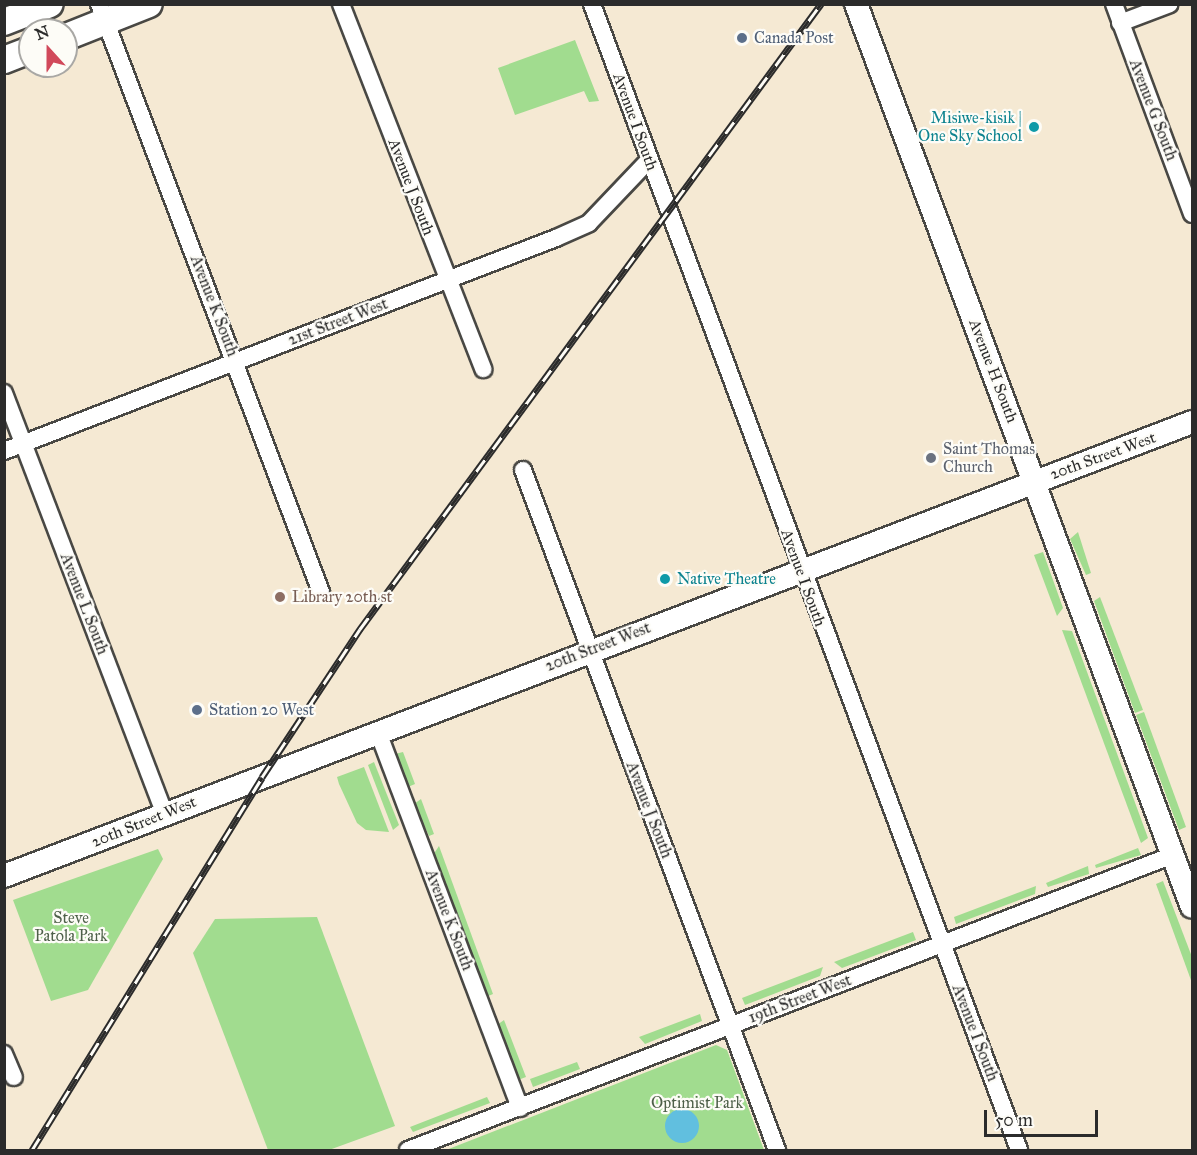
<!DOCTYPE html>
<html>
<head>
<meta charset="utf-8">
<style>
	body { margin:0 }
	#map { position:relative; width:1197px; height:1155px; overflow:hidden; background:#f5e9d3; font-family:"IM FELL Great Primer",serif }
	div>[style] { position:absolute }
	.green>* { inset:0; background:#a1dc8f }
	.water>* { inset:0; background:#61bfdf }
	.round { border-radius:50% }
	.roads { filter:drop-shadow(2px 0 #494844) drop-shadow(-2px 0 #494844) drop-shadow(0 2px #494844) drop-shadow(0 -2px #494844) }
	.street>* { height:16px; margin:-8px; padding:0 8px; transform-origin:8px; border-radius:8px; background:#fff }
	.secondary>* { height:22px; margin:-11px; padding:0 11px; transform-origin:11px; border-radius:11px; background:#fff }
	.primary>* { height:26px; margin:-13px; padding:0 13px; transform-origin:13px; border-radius:13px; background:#fff }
	.rail>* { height:7px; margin-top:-3.5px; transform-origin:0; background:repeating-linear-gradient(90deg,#fdfcf7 0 14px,#2b2b2b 0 28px); box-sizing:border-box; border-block:2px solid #2b2b2b }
	.dots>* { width:16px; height:16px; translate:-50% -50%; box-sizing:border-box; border:3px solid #fdfcf7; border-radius:50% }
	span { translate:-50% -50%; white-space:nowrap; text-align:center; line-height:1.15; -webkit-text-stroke:4.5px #fdfcf7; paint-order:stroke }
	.service-label { font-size:16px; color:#4e5e75 }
	.left { translate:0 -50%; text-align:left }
	.street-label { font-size:16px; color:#2b2b2b }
	.culture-label { font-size:16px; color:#0d838f }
	.right { translate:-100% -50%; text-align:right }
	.worship-label { font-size:16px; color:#5b616d }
	.education-label { font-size:16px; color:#785e54 }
	.park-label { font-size:16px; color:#4e6049 }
	.frame { position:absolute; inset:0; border:6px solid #2b2b2b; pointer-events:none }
	.north { position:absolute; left:18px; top:18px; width:60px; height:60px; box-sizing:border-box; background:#fdfcf7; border:2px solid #a9a8a5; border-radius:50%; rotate:339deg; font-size:16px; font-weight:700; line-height:24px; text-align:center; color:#2b2b2b }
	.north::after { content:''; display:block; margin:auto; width:21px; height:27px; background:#d1495b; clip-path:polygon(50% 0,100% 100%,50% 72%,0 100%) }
	.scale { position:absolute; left:984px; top:1110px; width:114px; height:27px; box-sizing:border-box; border:3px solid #2b2b2b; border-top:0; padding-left:8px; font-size:18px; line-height:21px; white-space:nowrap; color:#2b2b2b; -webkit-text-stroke:4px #fdfcf7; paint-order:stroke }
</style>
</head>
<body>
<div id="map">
	<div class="green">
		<div style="clip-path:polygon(575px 40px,599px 101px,589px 102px,584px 91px,515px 115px,498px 68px)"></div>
		<div style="clip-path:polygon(1078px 532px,1091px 573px,1086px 575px,1070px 539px)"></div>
		<div style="clip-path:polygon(1043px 552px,1063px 608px,1057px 616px,1034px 555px)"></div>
		<div style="clip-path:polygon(1100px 597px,1143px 710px,1135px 713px,1094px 601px)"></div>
		<div style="clip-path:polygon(1062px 630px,1072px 631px,1148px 838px,1141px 843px)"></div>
		<div style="clip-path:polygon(1144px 712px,1186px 827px,1179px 830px,1136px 715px)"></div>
		<div style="clip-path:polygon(403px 752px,415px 784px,408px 787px,395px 754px)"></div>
		<div style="clip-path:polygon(374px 762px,399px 825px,393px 830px,368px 765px)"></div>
		<div style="clip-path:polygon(364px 767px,389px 832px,366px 830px,357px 823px,339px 784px,337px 777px)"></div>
		<div style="clip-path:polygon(421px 799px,434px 834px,429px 836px,414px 804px)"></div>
		<div style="clip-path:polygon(439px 846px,493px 994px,486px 997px,433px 855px)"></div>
		<div style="clip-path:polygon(1138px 848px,1141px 855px,1096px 868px,1095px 865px)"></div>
		<div style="clip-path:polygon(158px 849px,163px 859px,88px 990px,51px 1001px,13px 900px)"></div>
		<div style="clip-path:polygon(1088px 866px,1089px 874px,1048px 887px,1046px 883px)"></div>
		<div style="clip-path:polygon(1163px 881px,1192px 957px,1192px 983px,1156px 884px)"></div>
		<div style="clip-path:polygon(1036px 886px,1035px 894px,956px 924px,954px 917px)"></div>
		<div style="clip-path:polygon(317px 917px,395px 1126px,329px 1150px,268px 1150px,193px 953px,215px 919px)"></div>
		<div style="clip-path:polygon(913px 932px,916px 940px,842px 968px,834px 962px)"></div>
		<div style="clip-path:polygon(823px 967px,820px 976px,745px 1005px,742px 998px)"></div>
		<div style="clip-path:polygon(700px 1014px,702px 1021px,645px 1044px,639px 1037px)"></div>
		<div style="clip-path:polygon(504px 1020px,526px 1077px,518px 1080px,497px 1025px)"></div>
		<div style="clip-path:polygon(716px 1045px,727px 1050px,764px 1150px,446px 1150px)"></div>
		<div style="clip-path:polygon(577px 1062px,580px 1069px,533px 1087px,530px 1079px)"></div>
		<div style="clip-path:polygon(487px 1097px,490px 1103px,413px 1132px,410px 1127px)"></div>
	</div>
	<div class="water">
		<div class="round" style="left:665px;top:1109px;width:34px;height:34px"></div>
	</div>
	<div class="roads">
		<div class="street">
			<div style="left:99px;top:4px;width:629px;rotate:69.32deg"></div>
			<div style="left:341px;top:4px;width:392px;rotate:68.7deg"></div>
			<div style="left:592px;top:4px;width:1223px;rotate:69.56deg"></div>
			<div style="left:1114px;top:4px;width:224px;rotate:69.6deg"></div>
			<div style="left:1120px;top:23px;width:53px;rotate:-20.8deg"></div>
			<div style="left:4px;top:393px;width:451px;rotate:69.1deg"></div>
			<div style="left:4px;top:451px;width:592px;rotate:-21.1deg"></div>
			<div style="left:556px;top:238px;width:36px;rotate:-24deg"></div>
			<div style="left:589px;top:223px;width:88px;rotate:-46.4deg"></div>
			<div style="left:523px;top:470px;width:726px;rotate:69.52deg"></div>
			<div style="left:378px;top:732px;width:402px;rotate:69.3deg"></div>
			<div style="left:4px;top:1054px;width:25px;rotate:67deg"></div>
			<div style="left:408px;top:1150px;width:820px;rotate:-21.09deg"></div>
		</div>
		<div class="secondary">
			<div style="left:856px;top:4px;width:963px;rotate:69.59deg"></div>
			<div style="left:4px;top:876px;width:1272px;rotate:-20.91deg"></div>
		</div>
		<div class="primary">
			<div style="left:4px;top:22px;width:49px;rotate:-21.4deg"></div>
			<div style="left:66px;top:37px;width:89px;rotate:-21.7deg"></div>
			<div style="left:4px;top:60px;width:28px;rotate:-21deg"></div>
		</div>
	</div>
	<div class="rail">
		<div style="left:32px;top:1150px;width:438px;rotate:-58.3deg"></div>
		<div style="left:262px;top:777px;width:178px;rotate:-56.5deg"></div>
		<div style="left:360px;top:629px;width:777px;rotate:-53.59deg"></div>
	</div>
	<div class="dots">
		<div style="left:742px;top:38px;background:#5c6f8a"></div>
		<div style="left:1034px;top:127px;background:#0f9aa8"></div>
		<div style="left:931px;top:458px;background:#6b7280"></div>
		<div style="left:665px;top:579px;background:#0f9aa8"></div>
		<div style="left:280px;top:597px;background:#8d6e63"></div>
		<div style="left:197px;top:710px;background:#5c6f8a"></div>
	</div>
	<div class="service-label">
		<span class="left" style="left:754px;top:38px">Canada Post</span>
		<span class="left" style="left:209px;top:710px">Station 20 West</span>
	</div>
	<div class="street-label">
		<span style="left:1153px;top:110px;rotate:69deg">Avenue G South</span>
		<span style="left:635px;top:122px;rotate:70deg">Avenue I South</span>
		<span style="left:411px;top:187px;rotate:69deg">Avenue J South</span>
		<span style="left:214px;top:306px;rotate:69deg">Avenue K South</span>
		<span style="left:338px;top:322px;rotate:-21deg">21st Street West</span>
		<span style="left:993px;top:371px;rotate:69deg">Avenue H South</span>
		<span style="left:1103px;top:456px;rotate:-20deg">20th Street West</span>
		<span style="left:803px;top:578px;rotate:70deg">Avenue I South</span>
		<span style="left:84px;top:604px;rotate:69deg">Avenue L South</span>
		<span style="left:598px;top:647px;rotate:-21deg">20th Street West</span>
		<span style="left:649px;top:810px;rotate:69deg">Avenue J South</span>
		<span style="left:144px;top:822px;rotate:-22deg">20th Street West</span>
		<span style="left:449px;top:920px;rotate:69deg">Avenue K South</span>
		<span style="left:800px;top:999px;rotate:-21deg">19th Street West</span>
		<span style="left:975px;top:1033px;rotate:69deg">Avenue I South</span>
	</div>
	<div class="culture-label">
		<span class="right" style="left:1022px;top:127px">Misiwe-kisik |<br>One Sky School</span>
		<span class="left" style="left:677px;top:579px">Native Theatre</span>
	</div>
	<div class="worship-label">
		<span class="left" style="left:943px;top:458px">Saint Thomas<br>Church</span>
	</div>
	<div class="education-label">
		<span class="left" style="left:292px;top:597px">Library 20th st</span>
	</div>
	<div class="park-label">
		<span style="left:71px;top:927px">Steve<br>Patola Park</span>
		<span style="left:697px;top:1103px">Optimist Park</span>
	</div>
	<div class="frame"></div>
	<div class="north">N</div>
	<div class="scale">50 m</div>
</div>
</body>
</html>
